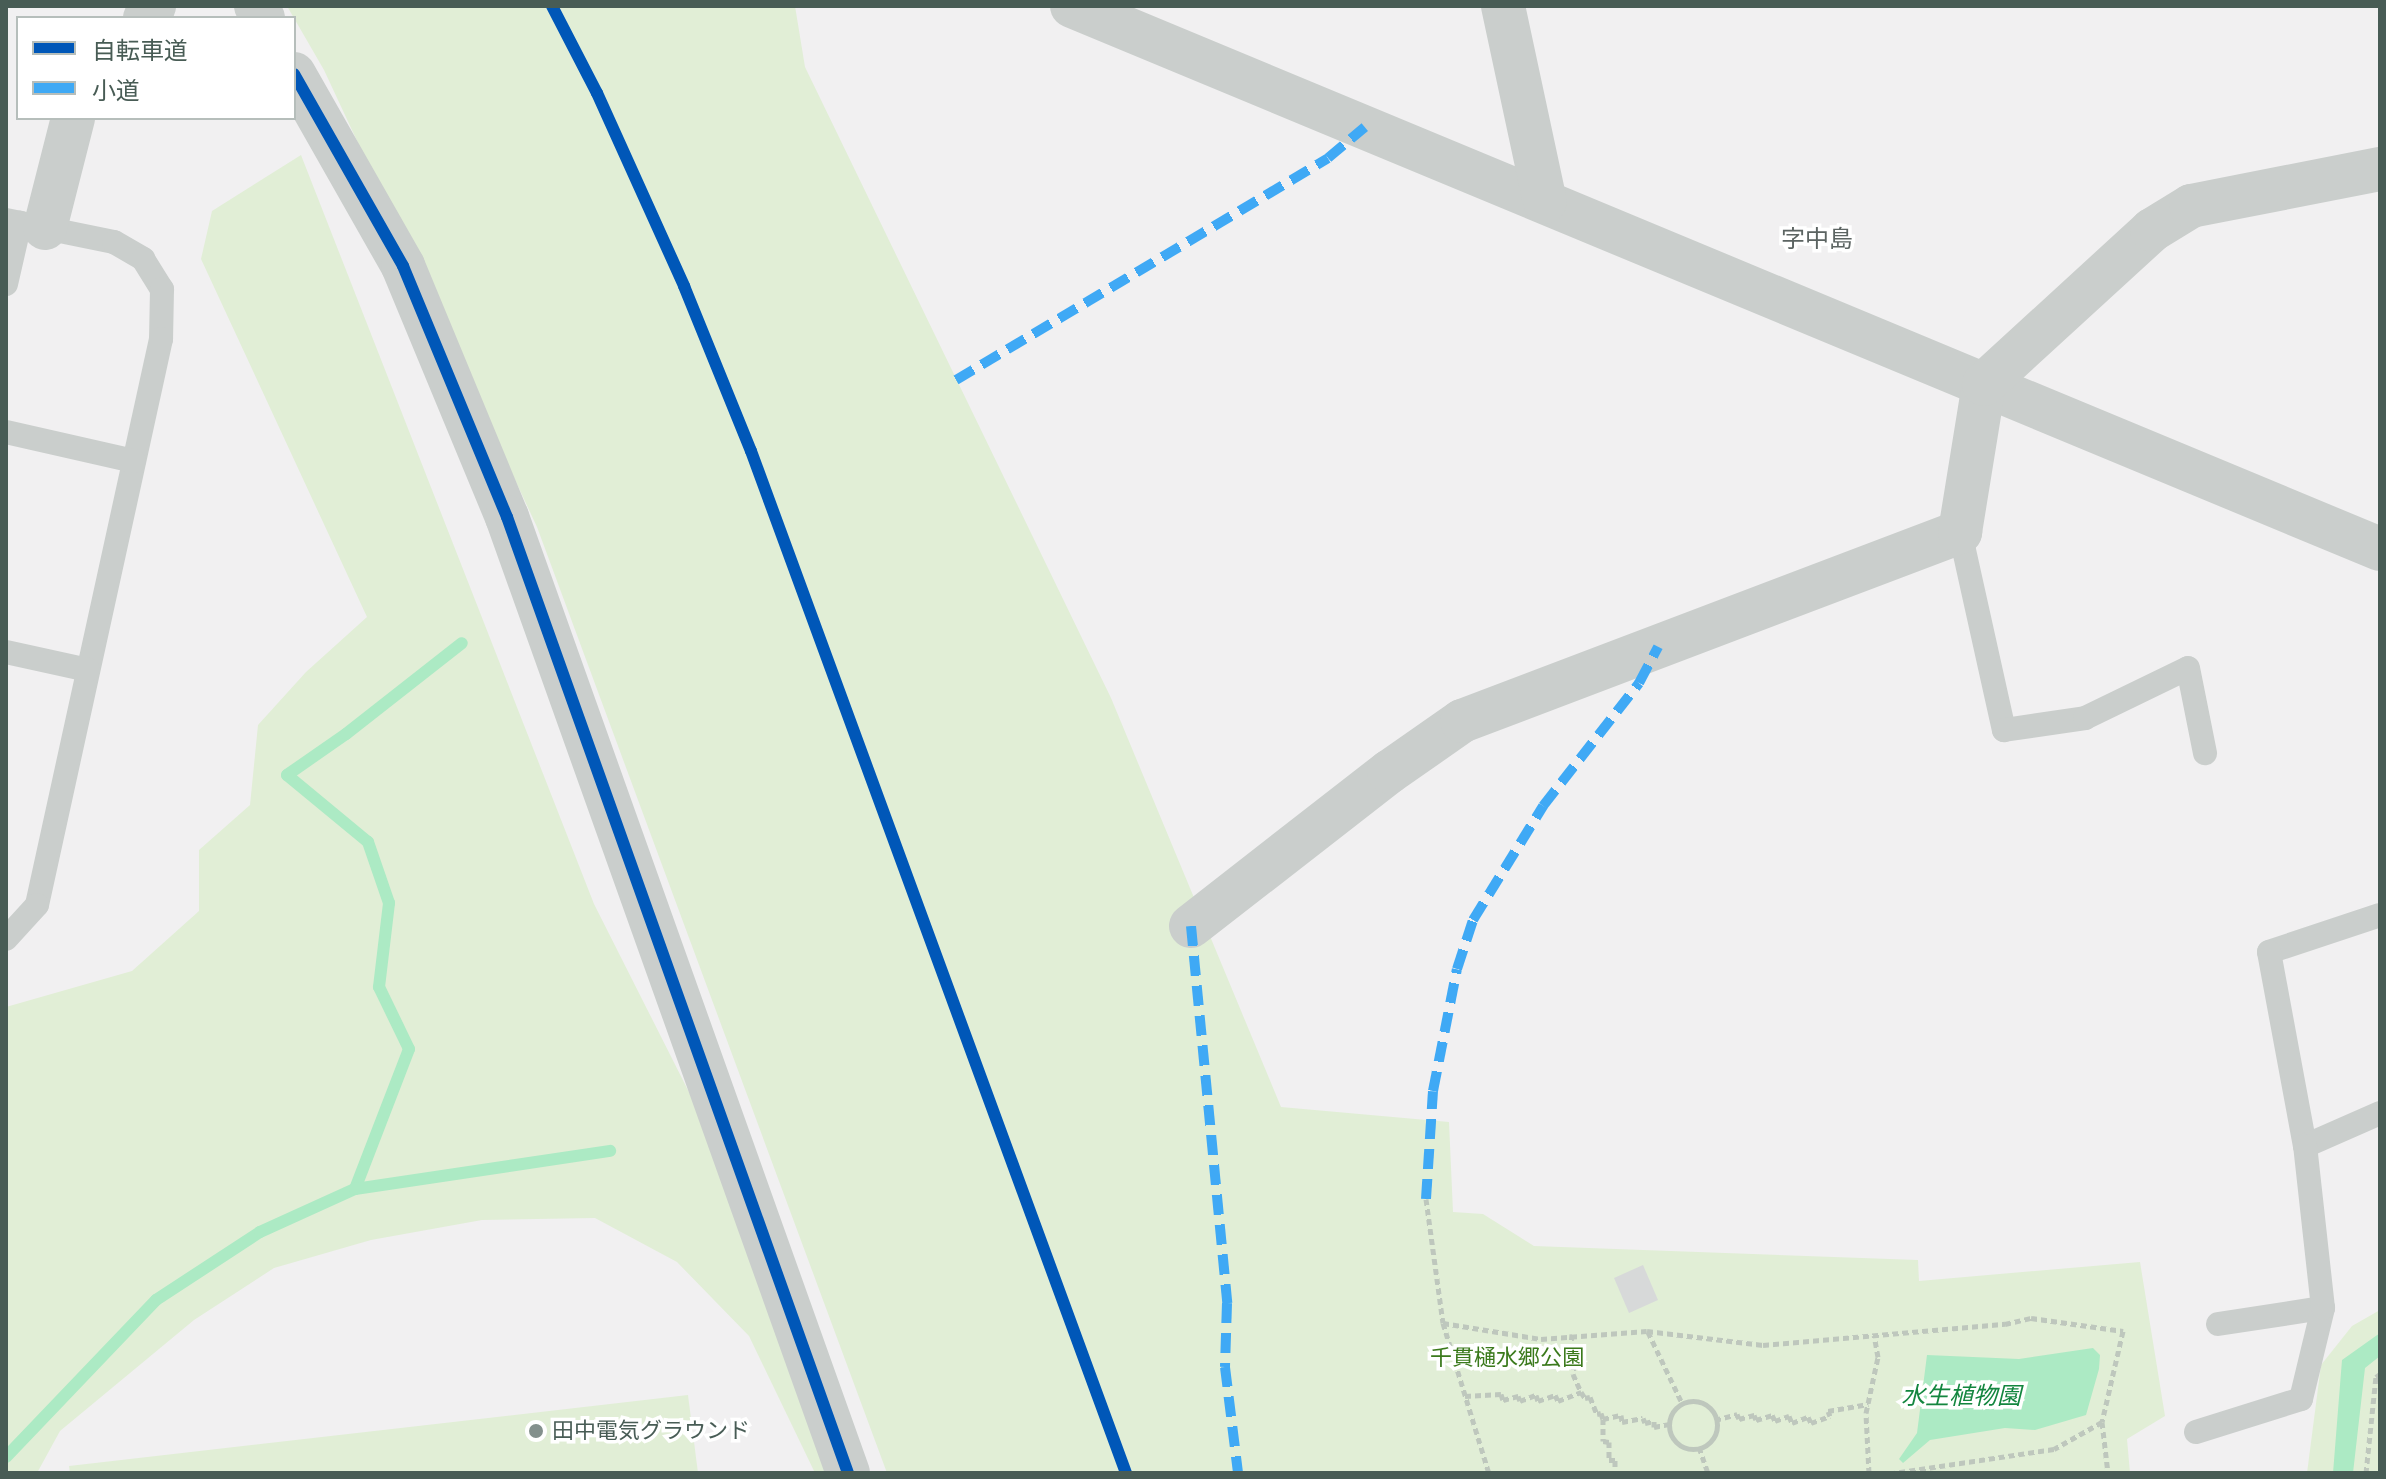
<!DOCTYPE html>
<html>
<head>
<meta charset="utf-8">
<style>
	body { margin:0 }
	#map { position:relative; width:2386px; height:1479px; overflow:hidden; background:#f1f0f1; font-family:Manrope,"Noto Sans JP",sans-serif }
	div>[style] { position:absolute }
	.green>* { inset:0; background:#e1eed6 }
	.water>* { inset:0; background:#aceac4 }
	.stream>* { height:12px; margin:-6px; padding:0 6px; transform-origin:6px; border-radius:6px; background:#aceac4 }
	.building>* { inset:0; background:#d7d9d9 }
	.path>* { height:5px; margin-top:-2.5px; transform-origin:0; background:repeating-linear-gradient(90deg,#bec7bd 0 6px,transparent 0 10px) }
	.path>.ring { margin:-2.5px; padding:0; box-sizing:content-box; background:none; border:5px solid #bec7bd; border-radius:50% }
	.service>* { height:24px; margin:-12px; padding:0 12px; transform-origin:12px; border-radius:12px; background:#cacecc }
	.minor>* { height:44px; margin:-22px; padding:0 22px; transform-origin:22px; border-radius:22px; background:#cacecc }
	.quiet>* { height:10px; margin-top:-5px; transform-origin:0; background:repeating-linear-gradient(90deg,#3fa9f5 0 20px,transparent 0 30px) }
	.cycleway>* { height:12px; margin:-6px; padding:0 6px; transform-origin:6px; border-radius:6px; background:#0057b8 }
	.dots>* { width:22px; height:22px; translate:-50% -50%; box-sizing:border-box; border:4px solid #fff; border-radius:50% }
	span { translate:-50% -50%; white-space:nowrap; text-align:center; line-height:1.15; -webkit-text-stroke:7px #fff; paint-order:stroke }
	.park-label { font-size:22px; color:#3b7a1c }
	.poi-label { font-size:22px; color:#485c55 }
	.left { translate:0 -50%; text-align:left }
	.neighbourhood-label { font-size:24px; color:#5c6462 }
	.water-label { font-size:24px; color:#13863f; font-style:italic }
	.frame { position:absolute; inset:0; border:8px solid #485c55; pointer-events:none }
	.legend { position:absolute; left:16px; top:16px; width:280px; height:104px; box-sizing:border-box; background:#fff; border:2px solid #b6bebb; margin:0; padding:10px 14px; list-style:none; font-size:24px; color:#485c55 }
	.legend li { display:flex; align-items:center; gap:16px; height:40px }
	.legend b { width:40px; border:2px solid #b6bebb }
</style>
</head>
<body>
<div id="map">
	<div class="green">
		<div style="clip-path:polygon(287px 6px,795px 6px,805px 67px,1111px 698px,1281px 1107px,1449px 1122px,1453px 1212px,1483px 1214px,1534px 1246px,1918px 1260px,1919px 1281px,2140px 1262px,2165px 1416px,2127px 1439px,2130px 1473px,887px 1473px,537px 527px,324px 70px)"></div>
		<div style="clip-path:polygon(301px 155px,594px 904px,750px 1213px,838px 1473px,815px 1473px,749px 1336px,677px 1262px,595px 1218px,482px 1220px,371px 1240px,274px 1268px,194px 1320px,60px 1431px,37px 1473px,6px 1473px,6px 1007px,132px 971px,199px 911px,199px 850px,250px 805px,258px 725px,306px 672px,367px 617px,201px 259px,212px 211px)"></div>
		<div style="clip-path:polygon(2380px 1310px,2380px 1473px,2307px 1473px,2321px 1365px,2352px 1326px)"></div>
		<div style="clip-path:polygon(688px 1395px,698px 1473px,70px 1473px,69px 1466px)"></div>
	</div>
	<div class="water">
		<div style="clip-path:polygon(2380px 1333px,2380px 1356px,2365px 1368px,2353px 1473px,2333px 1473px,2342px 1360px)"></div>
		<div style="clip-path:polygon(2093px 1348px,2100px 1355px,2099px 1369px,2086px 1415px,2035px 1430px,2005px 1428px,1930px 1440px,1903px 1463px,1899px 1459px,1917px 1433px,1927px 1355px,2019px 1359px)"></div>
	</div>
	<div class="stream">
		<div style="left:355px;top:1189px;width:150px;rotate:-68.9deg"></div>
		<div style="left:409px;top:1049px;width:69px;rotate:-115.8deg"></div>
		<div style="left:379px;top:987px;width:85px;rotate:-83.2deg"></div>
		<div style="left:389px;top:903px;width:65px;rotate:-109deg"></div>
		<div style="left:368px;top:842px;width:105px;rotate:-140.4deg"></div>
		<div style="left:287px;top:775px;width:72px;rotate:-34.8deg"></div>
		<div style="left:346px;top:734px;width:147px;rotate:-38.1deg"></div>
		<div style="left:6px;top:1457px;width:217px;rotate:-46.3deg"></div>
		<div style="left:156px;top:1300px;width:124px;rotate:-33.2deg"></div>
		<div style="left:260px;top:1232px;width:104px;rotate:-24.4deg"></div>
		<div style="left:355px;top:1189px;width:258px;rotate:-8.5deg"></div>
	</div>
	<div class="building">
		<div style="clip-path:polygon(1643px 1265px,1658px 1300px,1629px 1313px,1614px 1278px)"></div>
	</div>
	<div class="path">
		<div style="left:1426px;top:1199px;width:125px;rotate:82.2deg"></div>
		<div style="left:1443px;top:1323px;width:157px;rotate:73deg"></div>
		<div style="left:1443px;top:1323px;width:99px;rotate:9.3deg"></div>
		<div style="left:1541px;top:1339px;width:106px;rotate:-4.3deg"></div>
		<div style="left:1647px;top:1331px;width:117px;rotate:6.9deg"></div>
		<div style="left:1763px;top:1345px;width:243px;rotate:-5deg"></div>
		<div style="left:2005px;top:1324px;width:27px;rotate:-13deg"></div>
		<div style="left:2031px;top:1318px;width:93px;rotate:8deg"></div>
		<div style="left:2123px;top:1331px;width:93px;rotate:103deg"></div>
		<div style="left:2102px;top:1422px;width:55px;rotate:150.6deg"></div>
		<div style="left:2054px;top:1449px;width:162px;rotate:171.5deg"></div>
		<div style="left:1648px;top:1332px;width:79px;rotate:64.4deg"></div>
		<div style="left:1572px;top:1334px;width:20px;rotate:96deg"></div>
		<div style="left:1570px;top:1354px;width:5px"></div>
		<div style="left:1575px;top:1354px;width:20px;rotate:96deg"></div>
		<div style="left:1573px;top:1374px;width:20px;rotate:66deg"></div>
		<div style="left:1465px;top:1396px;width:36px;rotate:-3deg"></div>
		<div style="left:1501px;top:1394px;width:6px;rotate:72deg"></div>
		<div style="left:1503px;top:1400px;width:16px;rotate:-15deg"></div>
		<div style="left:1518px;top:1396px;width:5px;rotate:68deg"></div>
		<div style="left:1520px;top:1401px;width:17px;rotate:-21deg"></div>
		<div style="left:1536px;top:1395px;width:6px;rotate:72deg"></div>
		<div style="left:1538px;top:1401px;width:18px;rotate:-19deg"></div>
		<div style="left:1555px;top:1395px;width:7px;rotate:63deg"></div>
		<div style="left:1558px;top:1401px;width:25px;rotate:-21deg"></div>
		<div style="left:1581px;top:1392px;width:7px;rotate:56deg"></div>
		<div style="left:1585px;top:1398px;width:5px;rotate:-11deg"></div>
		<div style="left:1590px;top:1397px;width:18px;rotate:68deg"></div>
		<div style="left:1597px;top:1414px;width:4px;rotate:-14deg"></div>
		<div style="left:1601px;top:1413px;width:6px;rotate:72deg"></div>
		<div style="left:1603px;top:1419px;width:18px;rotate:-13deg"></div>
		<div style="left:1621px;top:1415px;width:7px;rotate:82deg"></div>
		<div style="left:1622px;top:1422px;width:21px;rotate:-11deg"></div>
		<div style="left:1643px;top:1418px;width:5px;rotate:68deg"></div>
		<div style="left:1645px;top:1423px;width:9px;rotate:-13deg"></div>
		<div style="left:1654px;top:1421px;width:6px;rotate:90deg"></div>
		<div style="left:1654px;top:1427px;width:15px;rotate:-11deg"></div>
		<div class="ring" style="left:1669px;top:1401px;width:43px;height:43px"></div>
		<div style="left:1603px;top:1419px;width:22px;rotate:90deg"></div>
		<div style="left:1603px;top:1441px;width:6px;rotate:9deg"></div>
		<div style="left:1609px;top:1442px;width:18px;rotate:90deg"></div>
		<div style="left:1609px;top:1460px;width:6px"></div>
		<div style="left:1615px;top:1460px;width:13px;rotate:90deg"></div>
		<div style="left:1715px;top:1420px;width:23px;rotate:-15deg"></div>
		<div style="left:1737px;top:1414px;width:5px;rotate:68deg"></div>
		<div style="left:1739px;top:1419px;width:16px;rotate:-15deg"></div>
		<div style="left:1754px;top:1415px;width:5px;rotate:68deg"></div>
		<div style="left:1756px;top:1420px;width:17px;rotate:-17deg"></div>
		<div style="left:1772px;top:1415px;width:7px;rotate:63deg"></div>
		<div style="left:1775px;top:1421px;width:15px;rotate:-20deg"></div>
		<div style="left:1789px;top:1416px;width:8px;rotate:67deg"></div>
		<div style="left:1792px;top:1423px;width:17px;rotate:-21deg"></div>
		<div style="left:1808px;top:1417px;width:7px;rotate:63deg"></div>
		<div style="left:1811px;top:1423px;width:20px;rotate:-20deg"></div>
		<div style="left:1830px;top:1416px;width:5px;rotate:-112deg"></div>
		<div style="left:1828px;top:1411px;width:41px;rotate:-9.9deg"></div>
		<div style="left:2102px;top:1422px;width:51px;rotate:83.3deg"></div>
		<div style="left:1699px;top:1447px;width:28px;rotate:71deg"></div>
		<div style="left:1869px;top:1473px;width:60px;rotate:-92.9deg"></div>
		<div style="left:1866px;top:1413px;width:57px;rotate:-77.9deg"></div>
		<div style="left:1878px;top:1357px;width:22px;rotate:-100deg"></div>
		<div style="left:2366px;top:1473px;width:97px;rotate:-84.1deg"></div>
		<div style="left:2376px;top:1377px;width:5px;rotate:-37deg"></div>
	</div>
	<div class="service">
		<div style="left:6px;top:220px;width:110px;rotate:11.5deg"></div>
		<div style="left:114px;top:242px;width:34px;rotate:30deg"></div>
		<div style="left:143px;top:259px;width:36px;rotate:58deg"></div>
		<div style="left:162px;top:289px;width:50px;rotate:91.1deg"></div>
		<div style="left:161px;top:339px;width:579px;rotate:102.36deg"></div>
		<div style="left:37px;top:905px;width:46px;rotate:132.4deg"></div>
		<div style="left:6px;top:284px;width:63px;rotate:-77.1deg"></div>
		<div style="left:6px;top:432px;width:131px;rotate:12.8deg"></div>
		<div style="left:1960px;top:532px;width:203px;rotate:77.5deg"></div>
		<div style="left:2004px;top:730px;width:82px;rotate:-8.4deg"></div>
		<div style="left:2085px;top:718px;width:114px;rotate:-25.9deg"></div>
		<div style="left:2188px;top:668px;width:87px;rotate:78.7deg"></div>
		<div style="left:6px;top:652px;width:84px;rotate:12.4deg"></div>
		<div style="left:2380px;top:915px;width:117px;rotate:161.6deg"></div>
		<div style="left:2269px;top:952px;width:197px;rotate:79.5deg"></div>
		<div style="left:2305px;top:1146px;width:82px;rotate:-23.7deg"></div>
		<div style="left:2218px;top:1324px;width:106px;rotate:-8.7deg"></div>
		<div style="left:2196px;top:1432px;width:110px;rotate:-17.4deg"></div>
		<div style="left:2301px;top:1399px;width:94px;rotate:-76.4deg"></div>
		<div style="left:2323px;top:1308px;width:163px;rotate:-96.3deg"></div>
	</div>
	<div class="minor">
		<div style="left:256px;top:6px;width:14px;rotate:60deg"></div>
		<div style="left:1072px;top:6px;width:1416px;rotate:22.55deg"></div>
		<div style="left:1503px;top:6px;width:200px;rotate:77.9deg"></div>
		<div style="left:145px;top:18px;width:15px;rotate:-53deg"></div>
		<div style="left:294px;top:74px;width:221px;rotate:60.4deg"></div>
		<div style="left:403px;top:266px;width:272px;rotate:67.5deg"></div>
		<div style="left:507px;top:517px;width:1015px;rotate:70.37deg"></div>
		<div style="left:45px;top:228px;width:114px;rotate:-75.7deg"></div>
		<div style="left:1191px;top:926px;width:251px;rotate:-37.9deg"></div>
		<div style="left:1389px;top:772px;width:89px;rotate:-34.9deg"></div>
		<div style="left:1462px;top:721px;width:533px;rotate:-20.78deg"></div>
		<div style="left:1960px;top:532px;width:150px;rotate:-80.8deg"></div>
		<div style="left:1984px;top:384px;width:228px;rotate:-42.5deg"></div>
		<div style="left:2152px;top:230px;width:46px;rotate:-31.6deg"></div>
		<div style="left:2191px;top:206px;width:193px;rotate:-11.1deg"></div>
	</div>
	<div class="quiet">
		<div style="left:956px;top:380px;width:433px;rotate:-30.8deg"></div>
		<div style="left:1328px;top:158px;width:48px;rotate:-40deg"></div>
		<div style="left:1191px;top:926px;width:379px;rotate:84.5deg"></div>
		<div style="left:1227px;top:1303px;width:64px;rotate:91.8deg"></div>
		<div style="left:1225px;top:1367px;width:107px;rotate:83deg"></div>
		<div style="left:1426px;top:1199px;width:108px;rotate:-86.3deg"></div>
		<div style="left:1433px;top:1091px;width:124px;rotate:-78.9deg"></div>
		<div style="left:1457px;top:969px;width:52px;rotate:-71.9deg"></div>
		<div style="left:1473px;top:920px;width:134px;rotate:-58.4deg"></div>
		<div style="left:1543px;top:806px;width:156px;rotate:-52deg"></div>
		<div style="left:1639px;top:683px;width:41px;rotate:-62.2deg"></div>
	</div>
	<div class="cycleway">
		<div style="left:552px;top:6px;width:98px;rotate:62.7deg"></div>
		<div style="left:597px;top:93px;width:212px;rotate:65.7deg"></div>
		<div style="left:684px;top:286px;width:178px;rotate:67.9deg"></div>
		<div style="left:751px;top:451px;width:1089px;rotate:69.85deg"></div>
		<div style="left:294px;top:74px;width:221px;rotate:60.4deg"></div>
		<div style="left:403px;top:266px;width:272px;rotate:67.5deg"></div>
		<div style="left:507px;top:517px;width:1015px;rotate:70.37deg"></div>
	</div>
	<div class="dots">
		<div style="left:536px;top:1431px;background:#83908c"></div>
	</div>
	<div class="park-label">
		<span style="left:1507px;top:1358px">千貫樋水郷公園</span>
	</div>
	<div class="poi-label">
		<span class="left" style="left:552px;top:1431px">田中電気グラウンド</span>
	</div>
	<div class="neighbourhood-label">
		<span style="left:1817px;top:238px">字中島</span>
	</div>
	<div class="water-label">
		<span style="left:1961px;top:1395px">水生植物園</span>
	</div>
	<div class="frame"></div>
	<ul class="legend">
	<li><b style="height:10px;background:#0057b8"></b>自転車道</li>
	<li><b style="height:10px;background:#3fa9f5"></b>小道</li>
	</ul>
</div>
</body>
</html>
